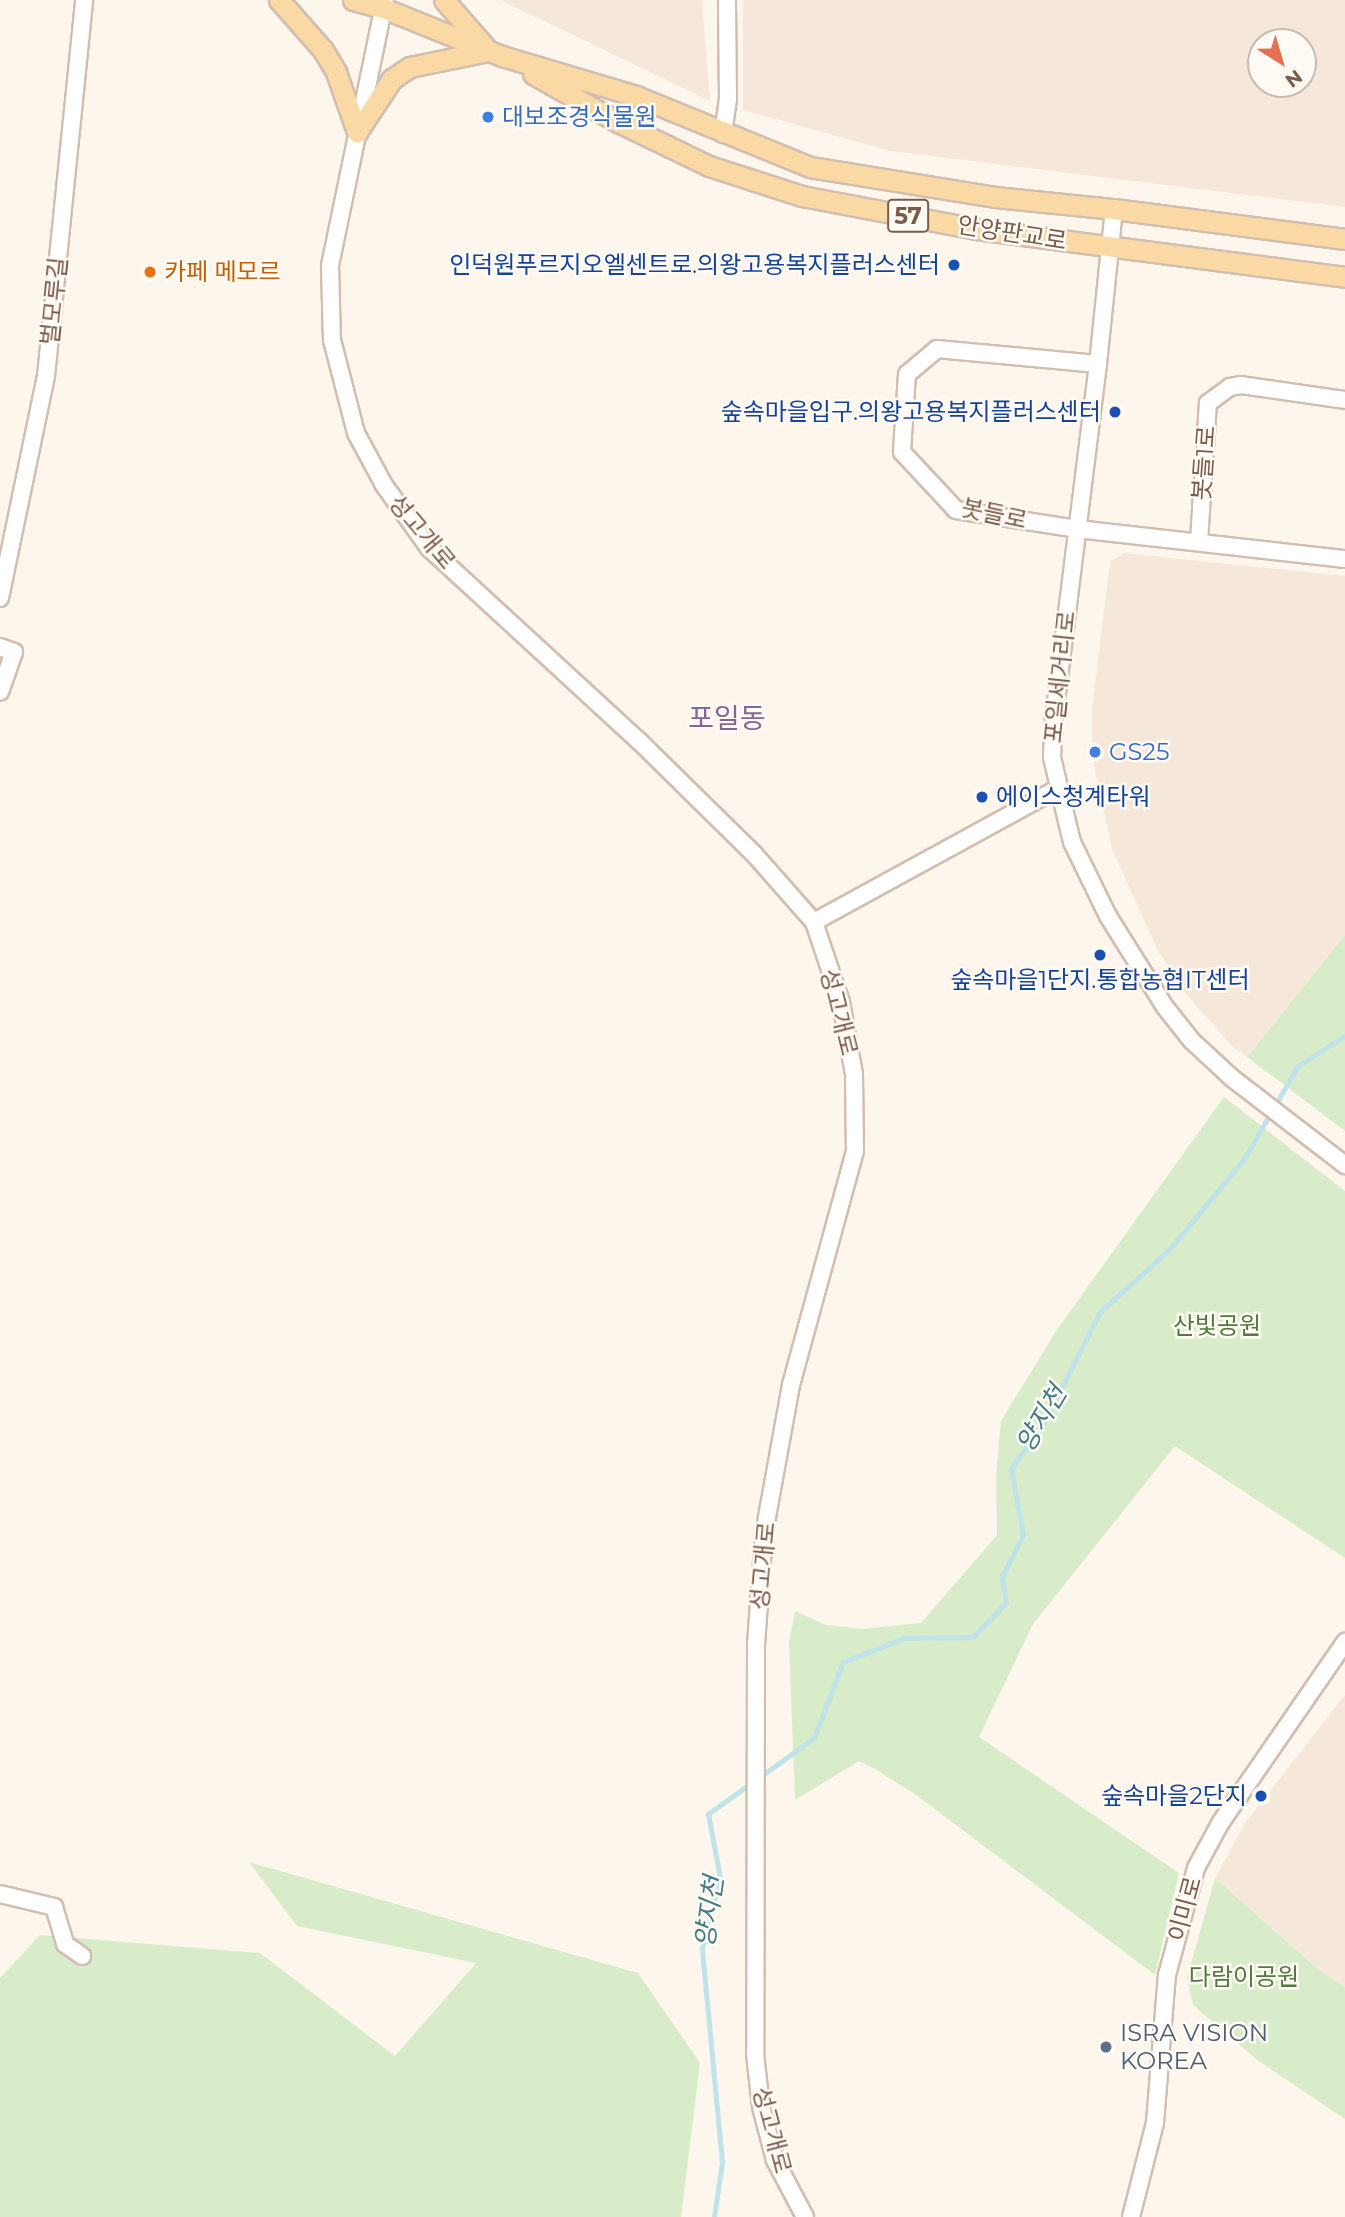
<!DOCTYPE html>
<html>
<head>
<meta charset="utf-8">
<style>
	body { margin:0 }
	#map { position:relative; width:1345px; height:2217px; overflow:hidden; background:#fdf6ec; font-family:Montserrat,"Noto Sans KR",sans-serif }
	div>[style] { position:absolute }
	.residential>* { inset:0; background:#f5e8da }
	.green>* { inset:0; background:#d8ecc9 }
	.stream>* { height:4.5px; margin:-2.25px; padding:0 2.25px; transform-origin:2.25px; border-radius:2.25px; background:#bfe3e8 }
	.roads { filter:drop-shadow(2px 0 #d1beb0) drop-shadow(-2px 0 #d1beb0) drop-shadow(0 2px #d1beb0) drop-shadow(0 -2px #d1beb0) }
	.minor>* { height:16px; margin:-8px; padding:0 8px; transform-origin:8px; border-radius:8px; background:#fff }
	.major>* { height:19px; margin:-9.5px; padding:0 9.5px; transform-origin:9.5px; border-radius:9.5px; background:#fbd9a5 }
	.dots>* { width:19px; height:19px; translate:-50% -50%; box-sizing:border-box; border:4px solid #fffaf3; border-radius:50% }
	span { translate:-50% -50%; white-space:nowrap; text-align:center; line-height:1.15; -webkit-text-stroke:5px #fffaf3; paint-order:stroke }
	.shield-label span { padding:2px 5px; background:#fffaf3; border:2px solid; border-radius:5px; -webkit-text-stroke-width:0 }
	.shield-label { font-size:23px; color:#7a5c4d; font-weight:700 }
	.shop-label { font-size:24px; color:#366cbe }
	.left { translate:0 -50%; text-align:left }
	.street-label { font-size:24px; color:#7a5c4d }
	.transit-label { font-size:24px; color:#164399 }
	.right { translate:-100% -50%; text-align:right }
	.food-label { font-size:24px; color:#c56008 }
	.park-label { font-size:24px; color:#537a41 }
	.service-label { font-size:24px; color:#4e5e75 }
	.water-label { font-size:26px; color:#437c86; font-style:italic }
	.quarter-label { font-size:28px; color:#846695 }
	.north { position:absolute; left:1247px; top:28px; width:70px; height:70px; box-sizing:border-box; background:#fffaf3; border:2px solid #cabbb1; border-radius:50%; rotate:143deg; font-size:19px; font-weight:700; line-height:28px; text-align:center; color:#7a5c4d }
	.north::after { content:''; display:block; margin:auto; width:24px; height:32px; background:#e76f51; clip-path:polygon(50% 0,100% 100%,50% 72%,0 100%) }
</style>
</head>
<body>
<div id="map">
	<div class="residential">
		<div style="clip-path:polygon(500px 0,702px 0,710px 101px)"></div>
		<div style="clip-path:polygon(evenodd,743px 0,1345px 0,1345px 207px,891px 151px,743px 110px,743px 0,1261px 42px,1303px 42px,1303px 84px,1261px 84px,1261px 42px)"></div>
		<div style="clip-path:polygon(1124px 553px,1345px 576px,1345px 935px,1247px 1057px,1231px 1045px,1187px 995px,1158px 951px,1112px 849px,1092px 755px,1092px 709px,1110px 562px)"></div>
		<div style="clip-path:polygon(1345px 1695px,1345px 1987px,1319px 1970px,1215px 1878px,1245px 1823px)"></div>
	</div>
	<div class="green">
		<div style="clip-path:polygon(1345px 935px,1345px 1131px,1247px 1057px)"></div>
		<div style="clip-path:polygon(1224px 1097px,1345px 1191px,1345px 1558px,1175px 1446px,1033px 1624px,979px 1737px,1179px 1873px,1155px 1975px,915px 1794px,875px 1769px,859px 1761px,795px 1800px,789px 1642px,795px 1611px,826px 1625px,862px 1629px,921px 1623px,997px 1535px,996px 1475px,1001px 1421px,1056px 1331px)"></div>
		<div style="clip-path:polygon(249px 1862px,638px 1973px,700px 2063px,681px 2217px,0 2217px,0 1978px,40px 1935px,260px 1953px,395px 2056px,476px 1963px,297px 1926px)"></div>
		<div style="clip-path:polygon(1215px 1878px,1319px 1970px,1345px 1987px,1345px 2119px,1256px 2059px,1193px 2005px,1187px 1978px)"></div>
	</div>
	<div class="stream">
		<div style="left:761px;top:1776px;width:65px;rotate:-35.6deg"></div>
		<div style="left:814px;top:1738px;width:81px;rotate:-69.1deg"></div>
		<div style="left:843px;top:1662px;width:66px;rotate:-21.5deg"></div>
		<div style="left:904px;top:1638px;width:69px;rotate:-0.8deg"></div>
		<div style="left:973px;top:1637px;width:47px;rotate:-45.9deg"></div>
		<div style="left:1006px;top:1603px;width:26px;rotate:-99deg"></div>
		<div style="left:1002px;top:1577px;width:47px;rotate:-63.4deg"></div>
		<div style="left:1023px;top:1535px;width:67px;rotate:-100.3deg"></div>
		<div style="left:1011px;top:1469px;width:57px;rotate:-54.9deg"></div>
		<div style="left:1044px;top:1422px;width:123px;rotate:-63deg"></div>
		<div style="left:1100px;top:1312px;width:91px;rotate:-41.9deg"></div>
		<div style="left:1168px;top:1251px;width:119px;rotate:-50.4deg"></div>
		<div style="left:1244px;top:1159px;width:108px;rotate:-59.9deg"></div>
		<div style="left:1298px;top:1066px;width:56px;rotate:-32.6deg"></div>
		<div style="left:714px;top:2217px;width:56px;rotate:-81.7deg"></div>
		<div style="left:722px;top:2162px;width:214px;rotate:-95.4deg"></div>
		<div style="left:702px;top:1949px;width:73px;rotate:-75.8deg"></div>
		<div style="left:720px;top:1878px;width:65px;rotate:-100.6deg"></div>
		<div style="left:708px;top:1814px;width:53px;rotate:-35.8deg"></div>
	</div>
	<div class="roads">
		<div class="minor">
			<div style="left:385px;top:0;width:272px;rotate:101.7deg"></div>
			<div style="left:330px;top:266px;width:74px;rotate:88.5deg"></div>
			<div style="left:332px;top:340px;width:96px;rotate:75.5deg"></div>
			<div style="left:356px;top:433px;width:59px;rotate:61.7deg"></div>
			<div style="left:384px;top:485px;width:77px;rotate:54.5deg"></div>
			<div style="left:429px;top:548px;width:285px;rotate:42.6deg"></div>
			<div style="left:639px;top:741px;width:161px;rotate:44.5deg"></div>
			<div style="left:754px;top:854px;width:91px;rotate:48.6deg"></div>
			<div style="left:814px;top:922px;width:84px;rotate:71.4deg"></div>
			<div style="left:841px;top:1002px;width:73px;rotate:79.8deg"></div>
			<div style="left:854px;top:1074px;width:77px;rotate:89.3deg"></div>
			<div style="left:855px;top:1151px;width:243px;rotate:105.3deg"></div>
			<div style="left:791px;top:1385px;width:150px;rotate:100.3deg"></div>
			<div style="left:764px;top:1533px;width:112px;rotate:94.1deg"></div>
			<div style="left:756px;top:1645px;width:409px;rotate:90.1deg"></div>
			<div style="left:755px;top:2054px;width:53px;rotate:83.5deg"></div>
			<div style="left:761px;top:2107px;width:55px;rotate:75.2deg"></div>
			<div style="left:775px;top:2160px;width:64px;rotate:62.2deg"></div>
			<div style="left:723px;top:134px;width:34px;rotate:-82deg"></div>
			<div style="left:728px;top:100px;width:100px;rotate:-90.6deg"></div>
			<div style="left:1114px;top:209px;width:156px;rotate:95.9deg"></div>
			<div style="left:1098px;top:364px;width:354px;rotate:97.1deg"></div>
			<div style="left:1054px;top:715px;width:42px;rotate:92.7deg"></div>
			<div style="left:1052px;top:757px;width:32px;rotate:77deg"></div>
			<div style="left:1059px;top:788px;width:56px;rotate:76.5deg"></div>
			<div style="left:1072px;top:842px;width:82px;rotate:64.1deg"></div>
			<div style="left:1108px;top:916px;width:107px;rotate:57.9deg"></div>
			<div style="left:1165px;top:1007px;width:43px;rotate:51.5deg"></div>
			<div style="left:1192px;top:1041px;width:54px;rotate:42.8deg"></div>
			<div style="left:1232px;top:1078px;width:143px;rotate:37.6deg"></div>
			<div style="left:1098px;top:364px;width:162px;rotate:-174.7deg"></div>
			<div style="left:937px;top:349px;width:39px;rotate:140deg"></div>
			<div style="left:907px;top:374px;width:78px;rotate:93.7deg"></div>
			<div style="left:902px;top:452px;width:79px;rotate:47deg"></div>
			<div style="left:956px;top:510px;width:122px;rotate:8.9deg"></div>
			<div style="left:1077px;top:529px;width:270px;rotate:6.4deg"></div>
			<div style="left:1199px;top:541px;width:138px;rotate:-86.3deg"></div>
			<div style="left:1208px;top:403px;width:27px;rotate:-36deg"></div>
			<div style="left:1230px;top:387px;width:11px;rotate:-10deg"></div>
			<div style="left:1241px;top:385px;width:105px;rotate:8.2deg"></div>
			<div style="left:0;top:598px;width:227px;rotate:-78.3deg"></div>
			<div style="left:46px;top:376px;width:378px;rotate:-84.2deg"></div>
			<div style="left:0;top:647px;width:15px;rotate:20deg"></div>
			<div style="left:14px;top:652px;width:42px;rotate:109.3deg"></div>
			<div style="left:814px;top:922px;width:279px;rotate:-28.7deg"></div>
			<div style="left:0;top:1894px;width:56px;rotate:13.5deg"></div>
			<div style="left:54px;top:1907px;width:39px;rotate:73deg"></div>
			<div style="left:65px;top:1944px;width:21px;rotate:35deg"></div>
			<div style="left:1131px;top:2217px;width:97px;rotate:-75.7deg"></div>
			<div style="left:1155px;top:2123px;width:148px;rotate:-85.4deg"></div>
			<div style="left:1167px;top:1975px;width:111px;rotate:-74.8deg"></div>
			<div style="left:1196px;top:1868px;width:52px;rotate:-61.5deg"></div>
			<div style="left:1221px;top:1822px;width:219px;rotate:-55.4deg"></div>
		</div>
		<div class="major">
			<div style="left:279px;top:0;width:67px;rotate:48.7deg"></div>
			<div style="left:323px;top:50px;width:26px;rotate:59deg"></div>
			<div style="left:336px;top:72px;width:64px;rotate:70.7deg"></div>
			<div style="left:353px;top:0;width:31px;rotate:15deg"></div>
			<div style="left:383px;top:8px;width:128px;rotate:22deg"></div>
			<div style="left:502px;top:56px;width:140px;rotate:16.6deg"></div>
			<div style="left:636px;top:96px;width:188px;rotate:22.2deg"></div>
			<div style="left:810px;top:167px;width:187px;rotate:9.2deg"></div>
			<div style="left:995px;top:197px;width:120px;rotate:5.8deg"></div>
			<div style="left:1114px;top:209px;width:233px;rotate:7.4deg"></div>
			<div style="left:444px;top:0;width:64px;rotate:48.8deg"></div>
			<div style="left:533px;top:74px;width:98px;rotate:29.5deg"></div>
			<div style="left:618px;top:122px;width:101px;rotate:25.8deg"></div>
			<div style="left:709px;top:166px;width:98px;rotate:17.9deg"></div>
			<div style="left:802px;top:196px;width:177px;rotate:10.7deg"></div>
			<div style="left:976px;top:229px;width:372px;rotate:7.4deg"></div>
			<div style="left:357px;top:132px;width:64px;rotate:-56.6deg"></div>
			<div style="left:392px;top:79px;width:22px;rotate:-34deg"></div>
			<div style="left:410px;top:67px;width:80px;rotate:-11.6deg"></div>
		</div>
	</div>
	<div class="dots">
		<div style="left:488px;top:117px;background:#3f7fe0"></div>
		<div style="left:954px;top:265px;background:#1a4fb4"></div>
		<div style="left:150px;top:272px;background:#e8710a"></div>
		<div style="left:1115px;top:412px;background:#1a4fb4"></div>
		<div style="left:1095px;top:752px;background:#3f7fe0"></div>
		<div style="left:982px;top:797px;background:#1a4fb4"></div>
		<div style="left:1100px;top:955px;background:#1a4fb4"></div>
		<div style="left:1261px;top:1796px;background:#1a4fb4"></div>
		<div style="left:1106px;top:2047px;background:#5c6f8a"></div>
	</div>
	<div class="shield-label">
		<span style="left:908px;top:216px">57</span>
	</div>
	<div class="shop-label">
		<span class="left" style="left:502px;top:117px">대보조경식물원</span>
		<span class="left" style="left:1109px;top:752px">GS25</span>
	</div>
	<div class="street-label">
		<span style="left:1012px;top:233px;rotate:9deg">안양판교로</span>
		<span style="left:54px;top:301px;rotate:-84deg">벌모루길</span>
		<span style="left:1204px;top:463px;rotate:-86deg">봇들1로</span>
		<span style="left:994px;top:514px;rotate:12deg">봇들로</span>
		<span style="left:422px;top:532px;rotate:50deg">성고개로</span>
		<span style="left:1060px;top:677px;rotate:-84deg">포일세거리로</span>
		<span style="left:839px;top:1012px;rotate:76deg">성고개로</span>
		<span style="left:763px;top:1566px;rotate:-85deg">성고개로</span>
		<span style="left:1185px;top:1909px;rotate:-75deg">이미로</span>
		<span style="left:772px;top:2130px;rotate:75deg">성고개로</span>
	</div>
	<div class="transit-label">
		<span class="right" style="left:940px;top:265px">인덕원푸르지오엘센트로.의왕고용복지플러스센터</span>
		<span class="right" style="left:1101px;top:412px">숲속마을입구.의왕고용복지플러스센터</span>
		<span class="left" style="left:996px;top:797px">에이스청계타워</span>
		<span style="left:1100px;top:980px">숲속마을1단지.통합농협IT센터</span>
		<span class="right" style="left:1247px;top:1796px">숲속마을2단지</span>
	</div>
	<div class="food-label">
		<span class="left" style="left:164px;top:272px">카페 메모르</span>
	</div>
	<div class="park-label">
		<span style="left:1217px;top:1326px">산빛공원</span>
		<span style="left:1244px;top:1977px">다람이공원</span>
	</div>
	<div class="service-label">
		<span class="left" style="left:1120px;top:2047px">ISRA VISION<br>KOREA</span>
	</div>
	<div class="water-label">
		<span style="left:1042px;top:1419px;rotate:-59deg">양지천</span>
		<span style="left:710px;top:1912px;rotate:-82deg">양지천</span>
	</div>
	<div class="quarter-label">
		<span style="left:727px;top:718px">포일동</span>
	</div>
	<div class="north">N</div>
</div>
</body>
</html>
